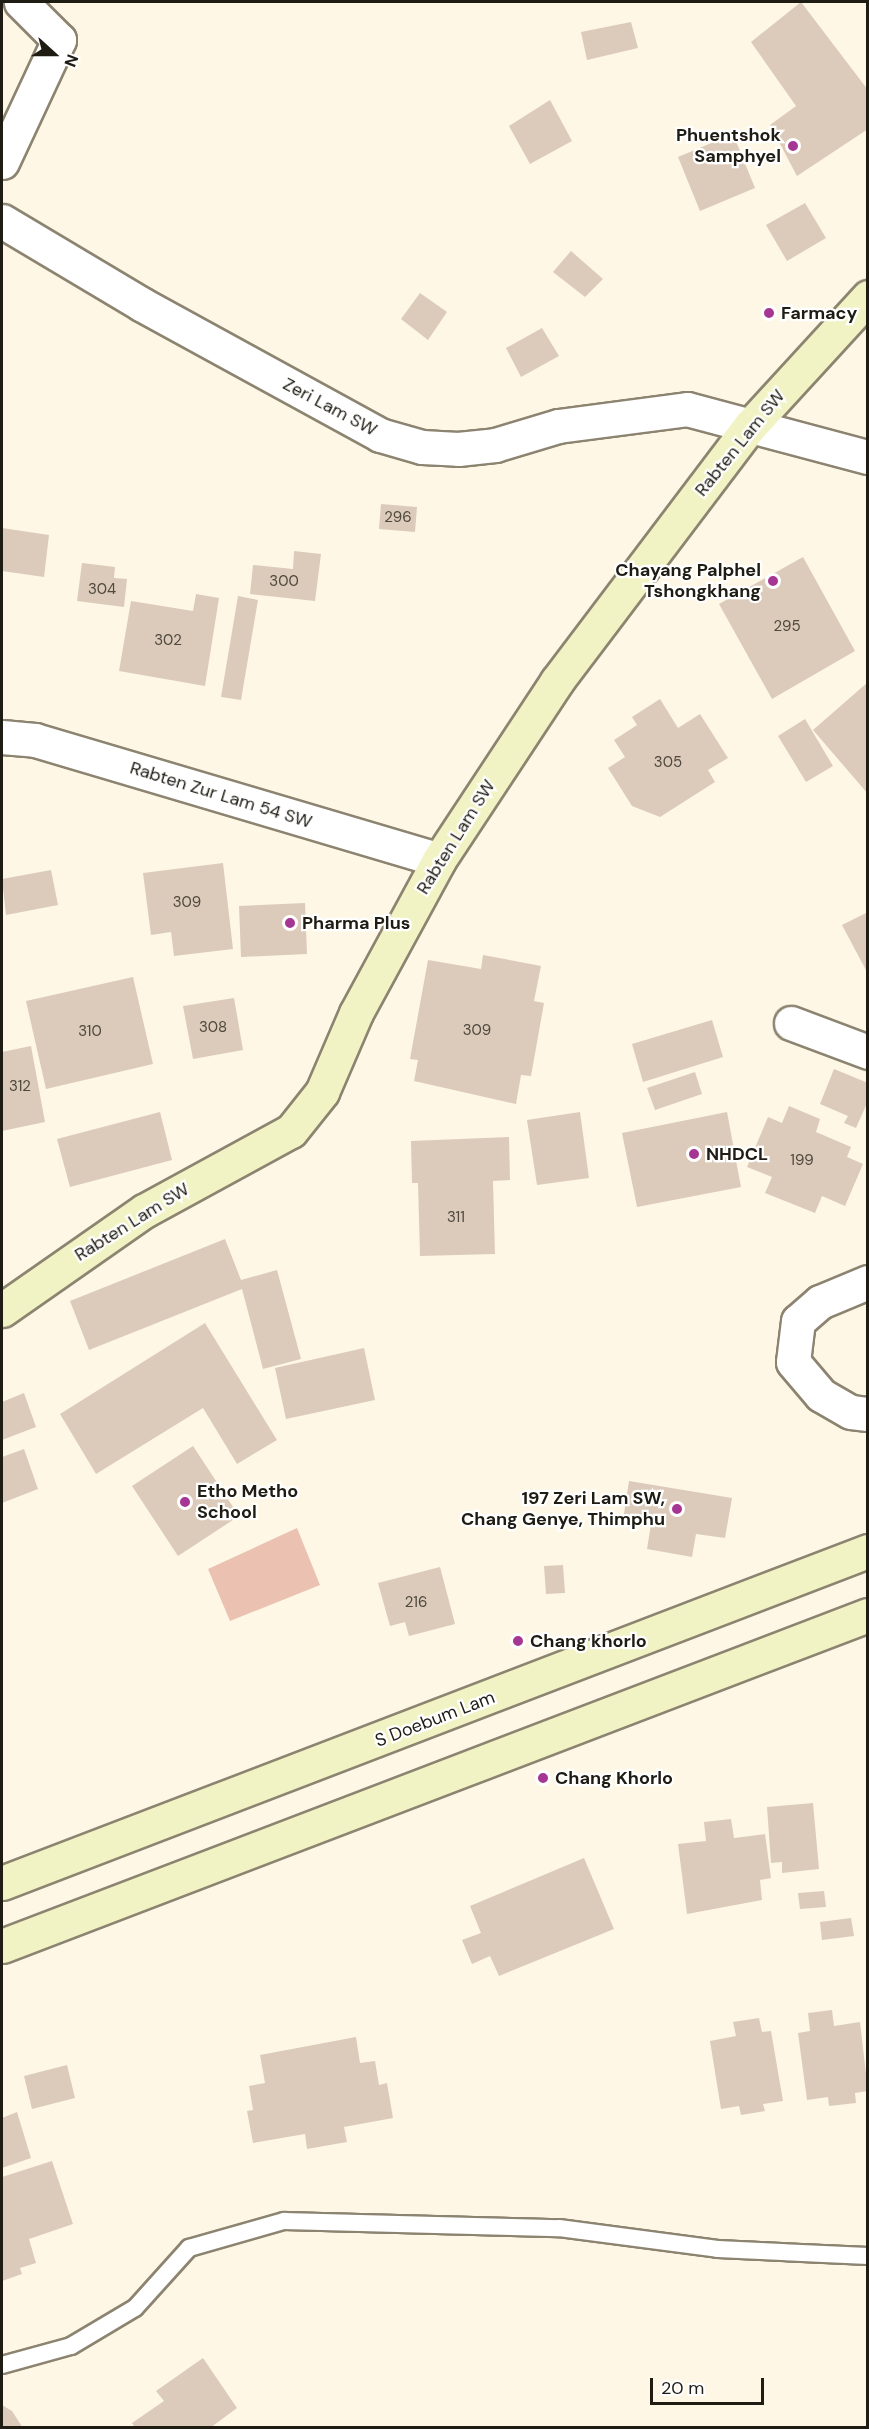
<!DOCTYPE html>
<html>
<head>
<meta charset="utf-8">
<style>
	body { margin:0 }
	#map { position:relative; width:869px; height:2429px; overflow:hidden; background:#fef7e5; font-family:"DM Sans",sans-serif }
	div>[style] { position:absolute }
	.green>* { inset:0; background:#ebc2b2 }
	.building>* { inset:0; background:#dccbba }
	.roads { filter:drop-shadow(2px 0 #8c8470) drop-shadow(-2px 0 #8c8470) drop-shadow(0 2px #8c8470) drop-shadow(0 -2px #8c8470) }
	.service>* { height:16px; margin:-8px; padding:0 8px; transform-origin:8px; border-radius:8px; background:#fff }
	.minor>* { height:33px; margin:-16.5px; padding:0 16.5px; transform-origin:16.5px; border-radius:16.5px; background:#fff }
	.tertiary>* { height:33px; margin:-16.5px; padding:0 16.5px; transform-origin:16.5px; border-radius:16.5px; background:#fff }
	.secondary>* { height:33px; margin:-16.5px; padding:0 16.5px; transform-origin:16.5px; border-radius:16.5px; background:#f2f3c4 }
	.dots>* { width:16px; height:16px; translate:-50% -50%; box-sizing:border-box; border:3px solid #fff; border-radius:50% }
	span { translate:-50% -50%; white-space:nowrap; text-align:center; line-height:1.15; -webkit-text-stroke:4.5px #fff; paint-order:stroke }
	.number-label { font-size:15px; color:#4e483e }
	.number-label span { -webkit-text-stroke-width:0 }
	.poi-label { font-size:18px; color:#1f1c14; font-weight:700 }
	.right { translate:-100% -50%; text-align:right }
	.left { translate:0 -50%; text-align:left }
	.street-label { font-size:18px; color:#1f1c14 }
	.frame { position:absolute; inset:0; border:3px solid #1f1c14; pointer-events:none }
	.north { position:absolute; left:24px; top:24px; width:60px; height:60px; -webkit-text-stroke:4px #fff; paint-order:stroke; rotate:111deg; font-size:16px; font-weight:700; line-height:24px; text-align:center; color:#1f1c14 }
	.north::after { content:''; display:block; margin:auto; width:21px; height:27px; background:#1f1c14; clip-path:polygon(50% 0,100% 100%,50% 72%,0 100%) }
	.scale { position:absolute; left:650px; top:2378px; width:114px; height:27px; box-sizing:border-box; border:3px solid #1f1c14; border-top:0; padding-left:8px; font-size:18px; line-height:21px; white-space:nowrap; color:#1f1c14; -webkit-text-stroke:4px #fff; paint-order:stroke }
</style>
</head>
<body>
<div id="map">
	<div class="green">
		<div style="clip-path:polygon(297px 1528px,320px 1585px,230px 1621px,208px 1569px)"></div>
	</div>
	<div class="building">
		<div style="clip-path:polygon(801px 2px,868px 90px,868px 129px,797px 176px,770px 125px,796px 106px,751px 42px)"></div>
		<div style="clip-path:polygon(631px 22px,638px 48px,587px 60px,581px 32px)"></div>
		<div style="clip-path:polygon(550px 100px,572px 141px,530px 164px,509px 126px)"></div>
		<div style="clip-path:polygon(733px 134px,755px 188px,700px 211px,678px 157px)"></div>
		<div style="clip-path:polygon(805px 203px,826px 238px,787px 261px,766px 225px)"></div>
		<div style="clip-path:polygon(571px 251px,603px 279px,585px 297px,553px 272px)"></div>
		<div style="clip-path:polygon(420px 293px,447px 312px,428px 340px,401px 319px)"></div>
		<div style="clip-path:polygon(542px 328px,559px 356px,521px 377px,506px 348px)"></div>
		<div style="clip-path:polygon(381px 504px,417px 507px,415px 532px,379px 529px)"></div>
		<div style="clip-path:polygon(2px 528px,49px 535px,44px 577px,2px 571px)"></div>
		<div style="clip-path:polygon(294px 551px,321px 554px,315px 601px,250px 594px,253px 565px,293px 569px)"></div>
		<div style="clip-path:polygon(803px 557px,855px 651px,772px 699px,719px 604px)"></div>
		<div style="clip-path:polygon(82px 563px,115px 567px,114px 578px,127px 579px,124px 607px,77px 601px)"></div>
		<div style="clip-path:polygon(196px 594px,219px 598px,205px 686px,119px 671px,131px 601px,193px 611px)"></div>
		<div style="clip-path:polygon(238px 596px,258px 600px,241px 700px,221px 697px)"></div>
		<div style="clip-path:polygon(868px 682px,868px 794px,813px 730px)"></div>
		<div style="clip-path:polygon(660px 699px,678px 728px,700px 714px,728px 758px,708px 770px,715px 782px,660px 817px,632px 806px,608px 768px,625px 757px,614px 740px,637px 725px,632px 717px)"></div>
		<div style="clip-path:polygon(805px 719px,833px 766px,806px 782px,778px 736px)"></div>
		<div style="clip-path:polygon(223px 863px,233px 949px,174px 956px,171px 932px,151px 935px,143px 873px)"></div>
		<div style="clip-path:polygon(51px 870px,58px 905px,6px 915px,2px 879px)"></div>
		<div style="clip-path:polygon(305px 903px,307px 954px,241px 957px,239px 906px)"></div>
		<div style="clip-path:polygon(868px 912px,868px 974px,842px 925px)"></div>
		<div style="clip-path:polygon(483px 955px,541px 966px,534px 1001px,544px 1003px,531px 1076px,521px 1075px,516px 1104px,414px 1081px,418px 1060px,410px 1059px,428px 960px,481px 969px)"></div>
		<div style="clip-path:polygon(133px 977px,153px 1064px,46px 1089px,26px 1001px)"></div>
		<div style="clip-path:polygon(234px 998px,243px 1050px,193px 1059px,183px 1006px)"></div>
		<div style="clip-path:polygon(712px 1020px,723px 1057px,643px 1082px,632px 1044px)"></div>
		<div style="clip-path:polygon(31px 1046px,45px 1122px,2px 1131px,2px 1052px)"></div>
		<div style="clip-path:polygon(834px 1069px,868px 1083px,868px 1101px,856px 1128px,844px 1123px,848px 1116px,820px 1104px)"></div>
		<div style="clip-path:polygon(695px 1072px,702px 1094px,655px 1110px,647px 1088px)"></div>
		<div style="clip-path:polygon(789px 1106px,820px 1119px,816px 1132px,851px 1147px,847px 1157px,863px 1164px,845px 1206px,822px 1196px,815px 1213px,765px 1193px,772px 1177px,747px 1167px,768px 1117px,782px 1123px)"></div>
		<div style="clip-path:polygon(160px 1112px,172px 1160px,70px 1187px,57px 1139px)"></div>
		<div style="clip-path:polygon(580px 1112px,589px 1178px,537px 1185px,527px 1120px)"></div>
		<div style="clip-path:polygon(727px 1112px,741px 1187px,637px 1207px,622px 1133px)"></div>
		<div style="clip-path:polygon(509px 1137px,510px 1180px,493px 1181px,495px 1254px,420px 1256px,418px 1183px,412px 1183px,411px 1141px)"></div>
		<div style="clip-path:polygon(225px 1239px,241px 1280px,277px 1270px,301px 1359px,263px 1369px,242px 1289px,89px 1350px,70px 1301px)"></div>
		<div style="clip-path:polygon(205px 1323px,277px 1440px,237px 1464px,203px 1408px,96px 1474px,60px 1414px)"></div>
		<div style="clip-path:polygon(364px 1348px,375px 1400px,286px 1419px,275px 1368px)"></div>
		<div style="clip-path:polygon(24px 1393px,36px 1427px,2px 1440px,2px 1402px)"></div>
		<div style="clip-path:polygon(193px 1446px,239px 1516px,178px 1556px,132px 1486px)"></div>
		<div style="clip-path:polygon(24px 1449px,38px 1489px,2px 1503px,2px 1457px)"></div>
		<div style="clip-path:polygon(629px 1481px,732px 1498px,725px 1538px,696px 1534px,692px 1557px,647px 1549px,651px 1524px,623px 1520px)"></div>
		<div style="clip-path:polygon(563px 1565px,565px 1593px,546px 1594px,544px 1566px)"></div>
		<div style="clip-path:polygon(440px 1567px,455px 1624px,409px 1636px,405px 1622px,390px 1626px,378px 1583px)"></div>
		<div style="clip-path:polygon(813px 1803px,819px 1869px,782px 1873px,782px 1862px,771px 1863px,767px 1807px)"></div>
		<div style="clip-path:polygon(731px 1819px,734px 1838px,765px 1834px,771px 1878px,760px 1880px,762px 1900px,687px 1914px,678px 1844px,706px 1841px,704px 1822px)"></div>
		<div style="clip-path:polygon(584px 1858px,614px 1929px,499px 1976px,490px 1956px,472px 1964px,462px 1940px,481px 1933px,470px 1906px)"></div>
		<div style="clip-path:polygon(824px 1891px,826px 1907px,800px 1909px,798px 1893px)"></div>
		<div style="clip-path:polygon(851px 1918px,854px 1936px,822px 1940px,820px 1922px)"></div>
		<div style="clip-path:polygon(832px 2010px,834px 2026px,860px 2022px,868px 2091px,855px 2093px,856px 2103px,829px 2106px,828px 2097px,807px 2100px,798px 2033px,810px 2031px,808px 2013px)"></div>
		<div style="clip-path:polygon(759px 2018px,762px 2032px,771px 2031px,783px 2101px,763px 2104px,765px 2111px,741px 2115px,739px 2106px,721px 2109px,710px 2041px,736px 2036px,733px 2022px)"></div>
		<div style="clip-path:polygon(356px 2037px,360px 2063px,375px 2061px,379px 2085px,387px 2083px,393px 2118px,344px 2127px,347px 2142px,307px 2149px,305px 2134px,253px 2143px,247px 2111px,253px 2110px,249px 2086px,265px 2083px,260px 2055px)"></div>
		<div style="clip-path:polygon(67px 2065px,75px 2098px,32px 2109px,24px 2076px)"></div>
		<div style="clip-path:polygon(17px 2112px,31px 2158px,2px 2168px,2px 2118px)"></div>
		<div style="clip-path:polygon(52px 2161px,73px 2224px,29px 2239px,36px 2263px,20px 2268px,22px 2274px,2px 2281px,2px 2177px)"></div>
		<div style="clip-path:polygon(203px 2358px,237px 2408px,210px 2428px,135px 2428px,132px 2423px,164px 2401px,156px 2391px)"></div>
		<div style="clip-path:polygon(2px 2405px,12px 2411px,23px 2428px,2px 2428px)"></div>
	</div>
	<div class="roads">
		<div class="service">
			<div style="left:2px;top:2365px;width:72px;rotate:-15.4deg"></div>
			<div style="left:71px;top:2346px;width:74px;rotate:-30.7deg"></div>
			<div style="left:135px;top:2308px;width:81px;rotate:-48deg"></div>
			<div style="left:189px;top:2248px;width:99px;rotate:-15.9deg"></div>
			<div style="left:284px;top:2221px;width:275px;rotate:1.5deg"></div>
			<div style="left:559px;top:2228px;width:160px;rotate:7.5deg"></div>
			<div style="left:718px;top:2249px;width:150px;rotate:2.7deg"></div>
		</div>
		<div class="minor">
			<div style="left:2px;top:162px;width:135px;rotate:-65deg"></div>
			<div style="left:59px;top:40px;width:54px;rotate:-135deg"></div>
			<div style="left:2px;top:737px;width:33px;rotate:5deg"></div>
			<div style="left:35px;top:740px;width:421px;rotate:16.5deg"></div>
			<div style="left:791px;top:1023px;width:82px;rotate:20.6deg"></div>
			<div style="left:868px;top:1282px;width:52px;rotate:157.4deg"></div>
			<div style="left:820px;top:1302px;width:29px;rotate:139deg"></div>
			<div style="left:798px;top:1321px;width:41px;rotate:97deg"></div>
			<div style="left:793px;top:1362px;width:43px;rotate:49.7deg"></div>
			<div style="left:821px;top:1395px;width:34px;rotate:30deg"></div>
			<div style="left:851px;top:1412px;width:17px;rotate:7deg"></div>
		</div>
		<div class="tertiary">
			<div style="left:2px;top:221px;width:162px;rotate:30.8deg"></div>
			<div style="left:141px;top:304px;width:273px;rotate:28.7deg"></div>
			<div style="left:380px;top:435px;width:44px;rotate:15.9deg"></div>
			<div style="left:422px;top:447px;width:36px;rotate:3deg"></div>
			<div style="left:458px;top:449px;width:37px;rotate:-6deg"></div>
			<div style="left:495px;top:445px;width:66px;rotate:-16.8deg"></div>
			<div style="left:558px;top:426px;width:130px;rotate:-7.5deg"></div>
			<div style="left:687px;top:409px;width:187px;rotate:14.9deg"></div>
		</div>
		<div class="secondary">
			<div style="left:2px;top:1310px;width:173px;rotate:-34.9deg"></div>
			<div style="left:144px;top:1211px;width:167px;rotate:-28.6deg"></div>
			<div style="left:291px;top:1131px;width:50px;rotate:-51.5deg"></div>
			<div style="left:322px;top:1092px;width:86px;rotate:-66.7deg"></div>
			<div style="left:356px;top:1013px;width:174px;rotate:-61.5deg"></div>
			<div style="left:439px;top:860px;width:214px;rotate:-56.6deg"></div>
			<div style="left:557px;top:681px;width:320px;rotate:-52.9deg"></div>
			<div style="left:750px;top:426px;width:175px;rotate:-47.5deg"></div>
			<div style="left:2px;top:1883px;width:927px;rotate:-20.98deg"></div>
			<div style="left:2px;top:1946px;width:927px;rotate:-20.92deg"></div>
		</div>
	</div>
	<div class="dots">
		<div style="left:793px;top:146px;background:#a53693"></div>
		<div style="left:769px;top:313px;background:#a53693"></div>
		<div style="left:773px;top:581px;background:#a53693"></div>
		<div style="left:290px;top:923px;background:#a53693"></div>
		<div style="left:694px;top:1154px;background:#a53693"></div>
		<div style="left:185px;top:1502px;background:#a53693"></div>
		<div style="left:677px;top:1509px;background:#a53693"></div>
		<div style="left:518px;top:1641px;background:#a53693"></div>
		<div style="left:543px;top:1778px;background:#a53693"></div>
	</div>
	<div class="number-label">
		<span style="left:398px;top:518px">296</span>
		<span style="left:284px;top:582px">300</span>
		<span style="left:102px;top:590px">304</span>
		<span style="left:787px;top:627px">295</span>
		<span style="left:168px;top:641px">302</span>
		<span style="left:668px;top:763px">305</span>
		<span style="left:187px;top:903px">309</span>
		<span style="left:213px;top:1028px">308</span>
		<span style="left:477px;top:1031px">309</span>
		<span style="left:90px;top:1032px">310</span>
		<span style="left:20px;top:1087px">312</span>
		<span style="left:802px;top:1161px">199</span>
		<span style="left:456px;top:1218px">311</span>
		<span style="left:416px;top:1603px">216</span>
	</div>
	<div class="poi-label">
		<span class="right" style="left:781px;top:146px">Phuentshok<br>Samphyel</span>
		<span class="left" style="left:781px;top:313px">Farmacy</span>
		<span class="right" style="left:761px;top:581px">Chayang Palphel<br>Tshongkhang</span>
		<span class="left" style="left:302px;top:923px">Pharma Plus</span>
		<span class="left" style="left:706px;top:1154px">NHDCL</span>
		<span class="left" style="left:197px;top:1502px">Etho Metho<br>School</span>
		<span class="right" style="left:665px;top:1509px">197 Zeri Lam SW,<br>Chang Genye, Thimphu</span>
		<span class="left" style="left:530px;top:1641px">Chang khorlo</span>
		<span class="left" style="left:555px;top:1778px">Chang Khorlo</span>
	</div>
	<div class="street-label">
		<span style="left:330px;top:407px;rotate:28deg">Zeri Lam SW</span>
		<span style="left:740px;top:443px;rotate:-51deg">Rabten Lam SW</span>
		<span style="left:221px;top:795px;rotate:17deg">Rabten Zur Lam 54 SW</span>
		<span style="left:456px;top:837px;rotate:-58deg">Rabten Lam SW</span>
		<span style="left:132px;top:1222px;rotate:-32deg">Rabten Lam SW</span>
		<span style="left:435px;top:1719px;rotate:-21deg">S Doebum Lam</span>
	</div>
	<div class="frame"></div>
	<div class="north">N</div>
	<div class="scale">20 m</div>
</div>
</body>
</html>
